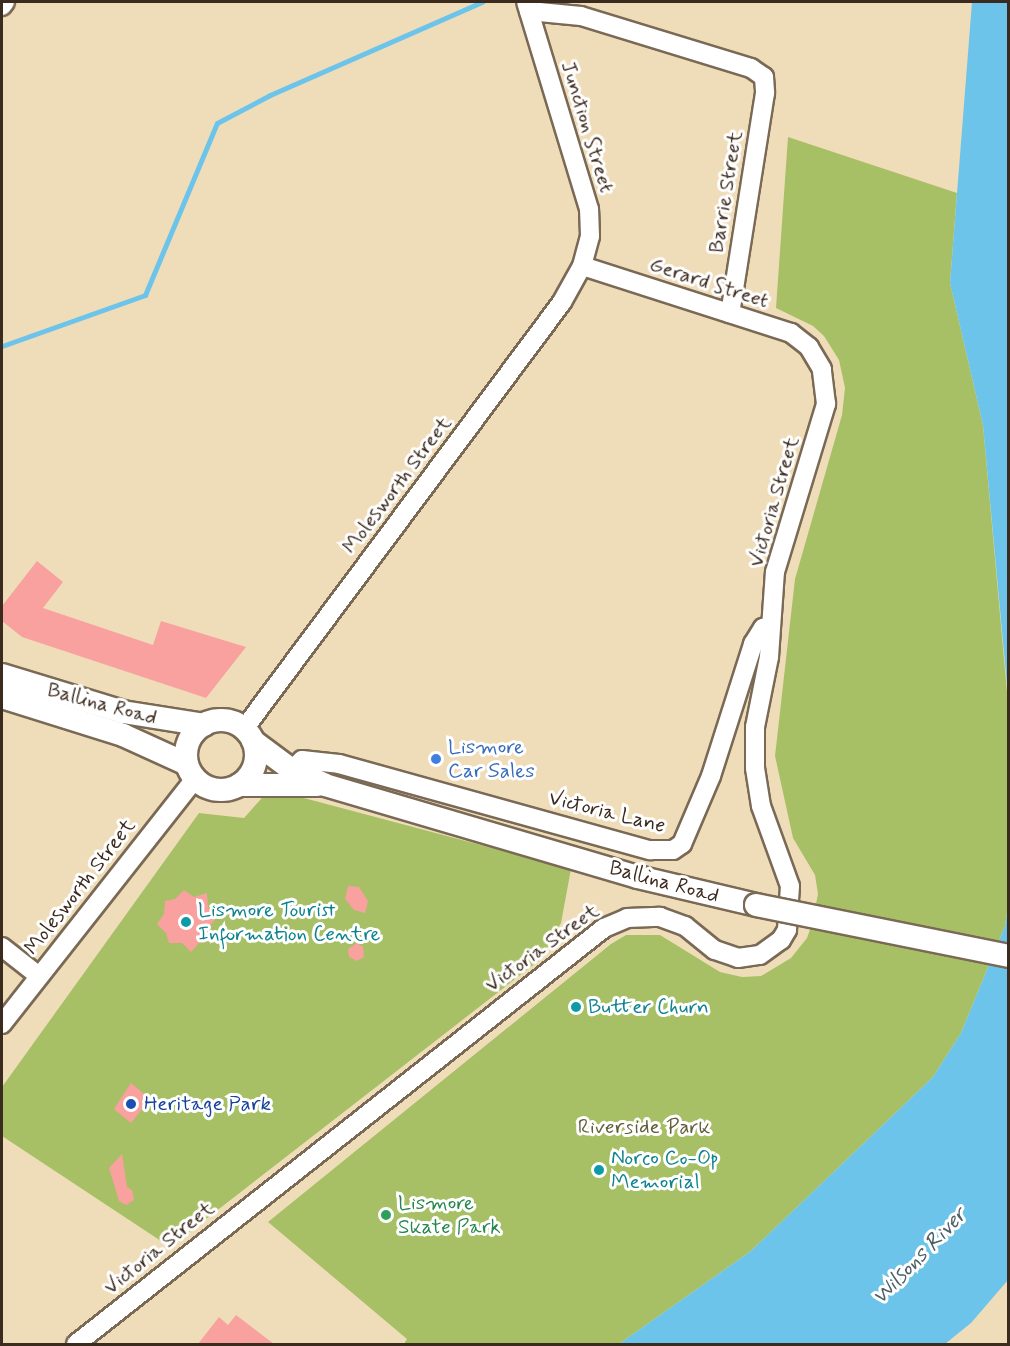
<!DOCTYPE html>
<html>
<head>
<meta charset="utf-8">
<style>
	body { margin:0 }
	#map { position:relative; width:1010px; height:1346px; overflow:hidden; background:#efddba; font-family:Mynerve,sans-serif }
	div>[style] { position:absolute }
	.green>* { inset:0; background:#a8c065 }
	.water>* { inset:0; background:#6cc4ea }
	.stream>* { height:5px; margin:-2.5px; padding:0 2.5px; transform-origin:2.5px; border-radius:2.5px; background:#6cc4ea }
	.building>* { inset:0; background:#f8a19e }
	.roads { filter:drop-shadow(2px 0 #7a6955) drop-shadow(-2px 0 #7a6955) drop-shadow(0 2px #7a6955) drop-shadow(0 -2px #7a6955) }
	.minor>* { height:18px; margin:-9px; padding:0 9px; transform-origin:9px; border-radius:9px; background:#fff }
	.major>* { height:22px; margin:-11px; padding:0 11px; transform-origin:11px; border-radius:11px; background:#fff }
	.major>.ring { margin:-11px; padding:0; box-sizing:content-box; background:none; border:22px solid #fff; border-radius:50% }
	.bridges { filter:drop-shadow(2px 0 #7a6955) drop-shadow(-2px 0 #7a6955) drop-shadow(0 2px #7a6955) drop-shadow(0 -2px #7a6955) }
	.major-bridge>* { height:22px; margin:-11px; padding:0 11px; transform-origin:11px; border-radius:11px; background:#fff }
	.dots>* { width:16px; height:16px; translate:-50% -50%; box-sizing:border-box; border:3px solid #fff; border-radius:50% }
	span { translate:-50% -50%; white-space:nowrap; text-align:center; line-height:1.15; -webkit-text-stroke:6px #fff; paint-order:stroke }
	.street-label { font-size:21px; color:#3b2a1e }
	.shop-label { font-size:21px; color:#366cbe }
	.left { translate:0 -50%; text-align:left }
	.culture-label { font-size:21px; color:#0d838f }
	.transit-label { font-size:21px; color:#164399 }
	.park-label { font-size:21px; color:#615e37 }
	.leisure-label { font-size:21px; color:#27864d }
	.water-label { font-size:22px; color:#4c6065; font-style:italic }
	.frame { position:absolute; inset:0; border:3px solid #3b2a1e; pointer-events:none }
</style>
</head>
<body>
<div id="map">
	<div class="green">
		<div style="clip-path:polygon(788px 137px,957px 193px,950px 283px,983px 425px,1008px 703px,1008px 906px,1005px 926px,961px 1033px,933px 1077px,751px 1251px,619px 1344px,404px 1344px,407px 1339px,268px 1222px,611px 944px,626px 935px,660px 935px,720px 972px,742px 977px,761px 976px,791px 958px,807px 938px,812px 924px,818px 894px,815px 875px,793px 838px,775px 756px,795px 579px,842px 415px,845px 388px,839px 360px,824px 336px,813px 326px,776px 308px)"></div>
		<div style="clip-path:polygon(270px 789px,571px 869px,561px 923px,541px 959px,170px 1247px,2px 1136px,2px 1087px,199px 813px,244px 818px)"></div>
	</div>
	<div class="water">
		<div style="clip-path:polygon(972px 2px,1008px 2px,1008px 696px,983px 425px,950px 283px)"></div>
		<div style="clip-path:polygon(1008px 906px,1008px 1280px,971px 1323px,945px 1344px,619px 1344px,751px 1251px,933px 1077px,961px 1033px,1005px 926px)"></div>
	</div>
	<div class="stream">
		<div style="left:2px;top:346px;width:152px;rotate:-19.6deg"></div>
		<div style="left:145px;top:295px;width:186px;rotate:-67.3deg"></div>
		<div style="left:217px;top:123px;width:60px;rotate:-27.8deg"></div>
		<div style="left:270px;top:95px;width:232px;rotate:-23.7deg"></div>
	</div>
	<div class="building">
		<div style="clip-path:polygon(37px 561px,63px 582px,43px 608px,153px 645px,161px 621px,246px 647px,206px 698px,22px 637px,2px 621px,2px 606px)"></div>
		<div style="clip-path:polygon(348px 886px,359px 887px,368px 901px,365px 913px,354px 910px,345px 899px)"></div>
		<div style="clip-path:polygon(184px 890px,194px 897px,207px 893px,208px 908px,218px 915px,209px 927px,213px 941px,199px 943px,191px 952px,182px 943px,169px 943px,166px 933px,157px 924px,164px 914px,165px 901px,175px 899px)"></div>
		<div style="clip-path:polygon(357px 943px,363px 947px,364px 957px,357px 961px,349px 957px,348px 949px)"></div>
		<div style="clip-path:polygon(131px 1083px,150px 1099px,131px 1123px,114px 1109px)"></div>
		<div style="clip-path:polygon(122px 1154px,127px 1187px,132px 1190px,134px 1200px,126px 1205px,119px 1201px,109px 1168px)"></div>
		<div style="clip-path:polygon(236px 1315px,274px 1344px,198px 1344px,219px 1317px,228px 1325px)"></div>
	</div>
	<div class="roads">
		<div class="minor">
			<div style="left:2px;top:6px;width:5px;rotate:-53deg"></div>
			<div style="left:529px;top:11px;width:52px;rotate:5.5deg"></div>
			<div style="left:581px;top:16px;width:178px;rotate:17deg"></div>
			<div style="left:751px;top:68px;width:16px;rotate:35deg"></div>
			<div style="left:764px;top:77px;width:16px;rotate:86deg"></div>
			<div style="left:765px;top:93px;width:223px;rotate:99deg"></div>
			<div style="left:244px;top:729px;width:532px;rotate:-53.32deg"></div>
			<div style="left:562px;top:302px;width:41px;rotate:-60.9deg"></div>
			<div style="left:582px;top:266px;width:31px;rotate:-75deg"></div>
			<div style="left:590px;top:236px;width:27px;rotate:-92deg"></div>
			<div style="left:589px;top:209px;width:216px;rotate:-106.9deg"></div>
			<div style="left:292px;top:770px;width:14px;rotate:-45deg"></div>
			<div style="left:302px;top:760px;width:37px;rotate:6deg"></div>
			<div style="left:339px;top:764px;width:323px;rotate:15.5deg"></div>
			<div style="left:650px;top:850px;width:23px"></div>
			<div style="left:673px;top:850px;width:11px;rotate:-34deg"></div>
			<div style="left:682px;top:844px;width:74px;rotate:-66.9deg"></div>
			<div style="left:711px;top:776px;width:139px;rotate:-72.3deg"></div>
			<div style="left:753px;top:644px;width:19px;rotate:-58deg"></div>
			<div style="left:763px;top:628px;width:8px;rotate:-14deg"></div>
			<div style="left:2px;top:947px;width:47px;rotate:38.1deg"></div>
			<div style="left:2px;top:1024px;width:312px;rotate:-51.8deg"></div>
			<div style="left:76px;top:1344px;width:672px;rotate:-38.23deg"></div>
			<div style="left:604px;top:928px;width:25px;rotate:-23deg"></div>
			<div style="left:627px;top:918px;width:33px;rotate:-2deg"></div>
			<div style="left:660px;top:917px;width:27px;rotate:20deg"></div>
			<div style="left:685px;top:926px;width:38px;rotate:39deg"></div>
			<div style="left:715px;top:950px;width:24px;rotate:19deg"></div>
			<div style="left:738px;top:958px;width:22px;rotate:-8deg"></div>
			<div style="left:760px;top:955px;width:26px;rotate:-36deg"></div>
			<div style="left:781px;top:940px;width:12px;rotate:-59deg"></div>
			<div style="left:787px;top:930px;width:44px;rotate:-86.1deg"></div>
			<div style="left:790px;top:886px;width:85px;rotate:-109.9deg"></div>
			<div style="left:761px;top:806px;width:38px;rotate:-99deg"></div>
			<div style="left:755px;top:768px;width:41px;rotate:-90deg"></div>
			<div style="left:755px;top:727px;width:71px;rotate:-78.7deg"></div>
			<div style="left:769px;top:657px;width:85px;rotate:-86deg"></div>
			<div style="left:775px;top:572px;width:176px;rotate:-73.1deg"></div>
			<div style="left:826px;top:404px;width:35px;rotate:-97deg"></div>
			<div style="left:822px;top:369px;width:26px;rotate:-121deg"></div>
			<div style="left:809px;top:347px;width:23px;rotate:-142deg"></div>
			<div style="left:791px;top:333px;width:219px;rotate:-162.2deg"></div>
		</div>
		<div class="major">
			<div style="left:2px;top:675px;width:127px;rotate:17deg"></div>
			<div style="left:123px;top:712px;width:82px;rotate:9.1deg"></div>
			<div style="left:2px;top:697px;width:127px;rotate:17.4deg"></div>
			<div style="left:123px;top:735px;width:70px;rotate:24.4deg"></div>
			<div class="ring" style="left:186px;top:720px;width:48px;height:48px"></div>
			<div style="left:253px;top:741px;width:49px;rotate:36.6deg"></div>
			<div style="left:292px;top:770px;width:36px;rotate:24deg"></div>
			<div style="left:325px;top:785px;width:326px;rotate:16.4deg"></div>
			<div style="left:638px;top:877px;width:121px;rotate:13.3deg"></div>
			<div style="left:239px;top:785px;width:78px"></div>
		</div>
	</div>
	<div class="bridges">
		<div class="major-bridge">
			<div style="left:756px;top:905px;width:257px;rotate:11.4deg"></div>
		</div>
	</div>
	<div class="dots">
		<div style="left:436px;top:759px;background:#3f7fe0"></div>
		<div style="left:186px;top:922px;background:#0f9aa8"></div>
		<div style="left:576px;top:1007px;background:#0f9aa8"></div>
		<div style="left:131px;top:1104px;background:#1a4fb4"></div>
		<div style="left:599px;top:1170px;background:#0f9aa8"></div>
		<div style="left:386px;top:1215px;background:#2e9e5b"></div>
	</div>
	<div class="street-label">
		<span style="left:587px;top:127px;rotate:73deg">Junction Street</span>
		<span style="left:726px;top:192px;rotate:-81deg">Barrie Street</span>
		<span style="left:709px;top:283px;rotate:18deg">Gerard Street</span>
		<span style="left:397px;top:485px;rotate:-53deg">Molesworth Street</span>
		<span style="left:774px;top:502px;rotate:-74deg">Victoria Street</span>
		<span style="left:102px;top:704px;rotate:15deg">Ballina Road</span>
		<span style="left:607px;top:812px;rotate:14deg">Victoria Lane</span>
		<span style="left:664px;top:882px;rotate:15deg">Ballina Road</span>
		<span style="left:80px;top:887px;rotate:-52deg">Molesworth Street</span>
		<span style="left:542px;top:948px;rotate:-36deg">Victoria Street</span>
		<span style="left:159px;top:1248px;rotate:-39deg">Victoria Street</span>
	</div>
	<div class="shop-label">
		<span class="left" style="left:448px;top:759px">Lismore<br>Car Sales</span>
	</div>
	<div class="culture-label">
		<span class="left" style="left:198px;top:922px">Lismore Tourist<br>Information Centre</span>
		<span class="left" style="left:588px;top:1007px">Butter Churn</span>
		<span class="left" style="left:611px;top:1170px">Norco Co-Op<br>Memorial</span>
	</div>
	<div class="transit-label">
		<span class="left" style="left:144px;top:1104px">Heritage Park</span>
	</div>
	<div class="park-label">
		<span style="left:644px;top:1127px">Riverside Park</span>
	</div>
	<div class="leisure-label">
		<span class="left" style="left:398px;top:1215px">Lismore<br>Skate Park</span>
	</div>
	<div class="water-label">
		<span style="left:920px;top:1257px;rotate:-46deg">Wilsons River</span>
	</div>
	<div class="frame"></div>
</div>
</body>
</html>
